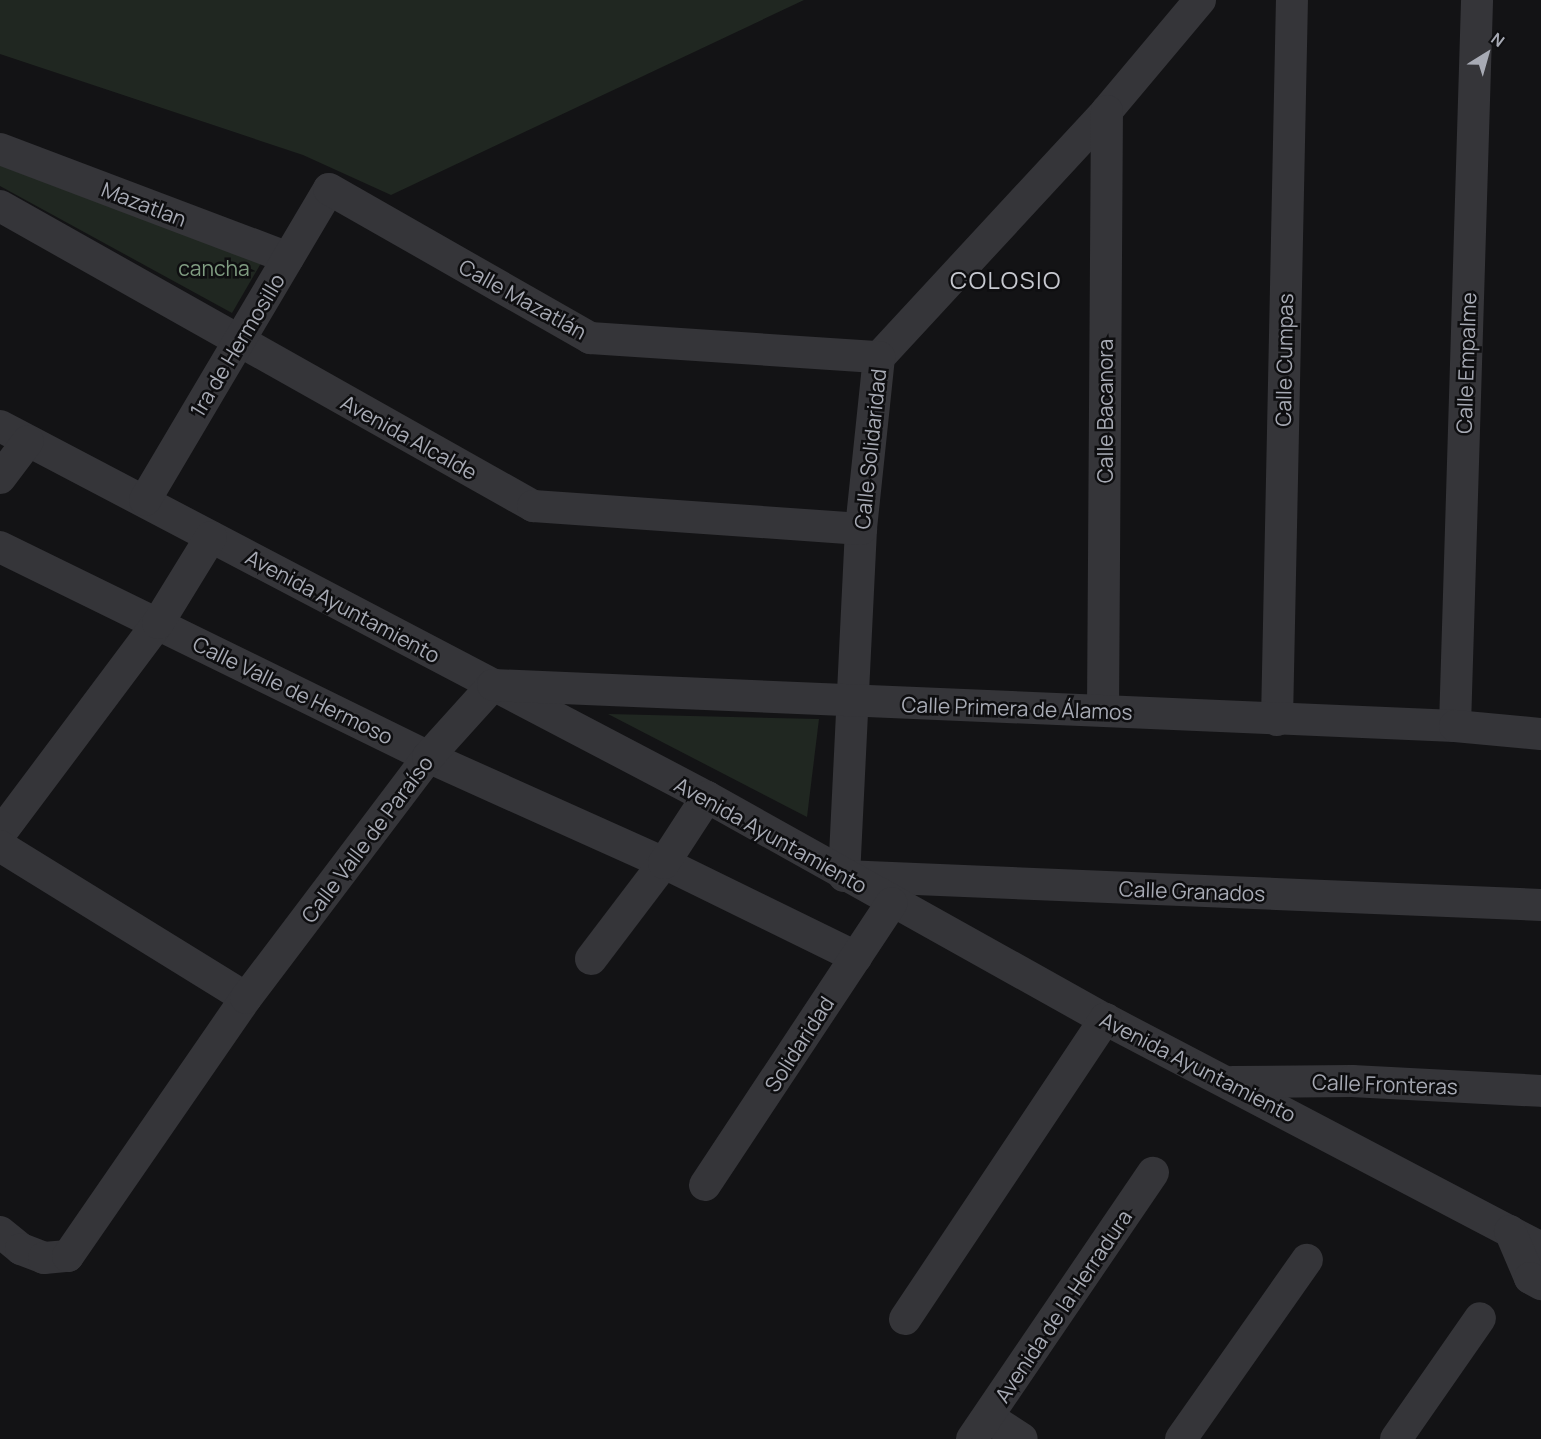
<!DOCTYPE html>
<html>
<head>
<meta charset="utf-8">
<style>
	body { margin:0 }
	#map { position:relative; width:1541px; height:1439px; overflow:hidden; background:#131315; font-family:Manrope,sans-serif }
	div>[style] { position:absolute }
	.green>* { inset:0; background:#202721 }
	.minor>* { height:32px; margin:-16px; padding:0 16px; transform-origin:16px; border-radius:16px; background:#353539 }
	span { translate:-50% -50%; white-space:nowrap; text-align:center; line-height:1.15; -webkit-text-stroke:5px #0e0e10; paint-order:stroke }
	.street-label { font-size:21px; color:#a7aab4 }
	.park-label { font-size:21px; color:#809d82 }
	.quarter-label { font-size:24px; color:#c7c9d0; letter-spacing:1.5px }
	.north { position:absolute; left:1457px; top:24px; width:60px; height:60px; -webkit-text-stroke:4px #0e0e10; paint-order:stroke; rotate:37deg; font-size:16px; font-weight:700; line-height:24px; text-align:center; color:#a7aab4 }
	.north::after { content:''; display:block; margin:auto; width:21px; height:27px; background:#a7aab4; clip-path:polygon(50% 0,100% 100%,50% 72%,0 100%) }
</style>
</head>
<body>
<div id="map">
	<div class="green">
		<div style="clip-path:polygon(0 0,804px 0,391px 195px,303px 155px,0 54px)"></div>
		<div style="clip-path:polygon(0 160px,267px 253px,232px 313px,0 186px)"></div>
		<div style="clip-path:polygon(608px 714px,819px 719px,807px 817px)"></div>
	</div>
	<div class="minor">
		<div style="left:1200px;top:0;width:145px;rotate:130deg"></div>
		<div style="left:1107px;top:111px;width:335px;rotate:132.8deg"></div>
		<div style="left:879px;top:357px;width:173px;rotate:96deg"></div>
		<div style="left:861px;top:529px;width:347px;rotate:92.8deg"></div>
		<div style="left:844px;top:876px;width:698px;rotate:2.38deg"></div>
		<div style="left:0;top:149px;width:308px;rotate:20.7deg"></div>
		<div style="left:0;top:206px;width:612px;rotate:29.37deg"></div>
		<div style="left:533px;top:506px;width:329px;rotate:4deg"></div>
		<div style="left:0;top:426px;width:798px;rotate:27.69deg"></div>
		<div style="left:707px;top:797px;width:456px;rotate:29.2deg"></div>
		<div style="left:1105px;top:1019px;width:492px;rotate:27.7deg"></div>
		<div style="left:0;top:478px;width:46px;rotate:-52.9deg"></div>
		<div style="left:145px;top:500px;width:361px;rotate:-59.4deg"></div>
		<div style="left:329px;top:189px;width:301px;rotate:29.7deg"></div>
		<div style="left:590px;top:338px;width:290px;rotate:3.8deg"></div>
		<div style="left:0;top:547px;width:477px;rotate:26.1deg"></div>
		<div style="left:428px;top:757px;width:259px;rotate:24.2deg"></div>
		<div style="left:664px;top:863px;width:214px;rotate:26.1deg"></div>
		<div style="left:1103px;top:710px;width:599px;rotate:-89.62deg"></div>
		<div style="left:1277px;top:720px;width:720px;rotate:-88.81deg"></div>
		<div style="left:1455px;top:726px;width:726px;rotate:-88.26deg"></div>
		<div style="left:0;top:834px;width:264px;rotate:-53.2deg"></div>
		<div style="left:158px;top:623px;width:101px;rotate:-58.4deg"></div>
		<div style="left:0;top:846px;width:289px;rotate:31.7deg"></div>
		<div style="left:591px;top:959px;width:121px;rotate:-52.8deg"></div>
		<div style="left:664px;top:863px;width:79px;rotate:-56.9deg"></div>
		<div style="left:1233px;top:1082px;width:119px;rotate:-0.5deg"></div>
		<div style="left:1352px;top:1081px;width:189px;rotate:3deg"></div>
		<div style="left:705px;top:1185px;width:338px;rotate:-56.5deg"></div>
		<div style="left:1510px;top:1231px;width:51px;rotate:66.9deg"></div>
		<div style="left:1530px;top:1278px;width:13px;rotate:29deg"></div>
		<div style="left:0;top:1232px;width:27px;rotate:39deg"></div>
		<div style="left:21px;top:1249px;width:25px;rotate:21deg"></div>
		<div style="left:44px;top:1258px;width:24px;rotate:-5deg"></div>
		<div style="left:68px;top:1256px;width:313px;rotate:-55.4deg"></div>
		<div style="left:246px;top:998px;width:302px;rotate:-52.9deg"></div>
		<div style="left:428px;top:757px;width:97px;rotate:-47.9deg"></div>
		<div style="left:493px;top:685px;width:963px;rotate:2.44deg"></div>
		<div style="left:1455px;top:726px;width:86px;rotate:5.3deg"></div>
		<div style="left:905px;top:1319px;width:361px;rotate:-56.3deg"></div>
		<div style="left:988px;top:1417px;width:40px;rotate:32.9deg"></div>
		<div style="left:972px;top:1439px;width:322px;rotate:-55.8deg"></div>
		<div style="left:1181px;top:1439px;width:219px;rotate:-54.9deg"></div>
		<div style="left:1396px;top:1439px;width:147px;rotate:-55.2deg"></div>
	</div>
	<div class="street-label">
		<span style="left:144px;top:204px;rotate:21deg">Mazatlan</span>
		<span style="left:523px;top:299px;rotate:29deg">Calle Mazatlán</span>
		<span style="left:237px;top:345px;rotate:-59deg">1ra de Hermosillo</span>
		<span style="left:1284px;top:360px;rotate:-89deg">Calle Cumpas</span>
		<span style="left:1466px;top:363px;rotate:-88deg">Calle Empalme</span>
		<span style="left:1105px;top:411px;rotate:-90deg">Calle Bacanora</span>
		<span style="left:409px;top:437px;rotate:29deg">Avenida Alcalde</span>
		<span style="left:870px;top:449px;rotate:-84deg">Calle Solidaridad</span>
		<span style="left:343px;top:606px;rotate:28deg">Avenida Ayuntamiento</span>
		<span style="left:293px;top:690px;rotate:26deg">Calle Valle de Hermoso</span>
		<span style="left:1017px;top:708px;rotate:2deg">Calle Primera de Álamos</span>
		<span style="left:771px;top:835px;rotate:29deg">Avenida Ayuntamiento</span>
		<span style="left:367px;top:839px;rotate:-53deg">Calle Valle de Paraíso</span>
		<span style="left:1192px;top:891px;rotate:2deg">Calle Granados</span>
		<span style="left:799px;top:1044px;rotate:-57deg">Solidaridad</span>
		<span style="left:1198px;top:1067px;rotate:27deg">Avenida Ayuntamiento</span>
		<span style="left:1385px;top:1084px;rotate:2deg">Calle Fronteras</span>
		<span style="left:1063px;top:1306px;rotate:-56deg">Avenida de la Herradura</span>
	</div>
	<div class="park-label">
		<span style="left:214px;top:268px">cancha</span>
	</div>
	<div class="quarter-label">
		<span style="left:1006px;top:280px">COLOSIO</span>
	</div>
	<div class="north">N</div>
</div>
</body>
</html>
